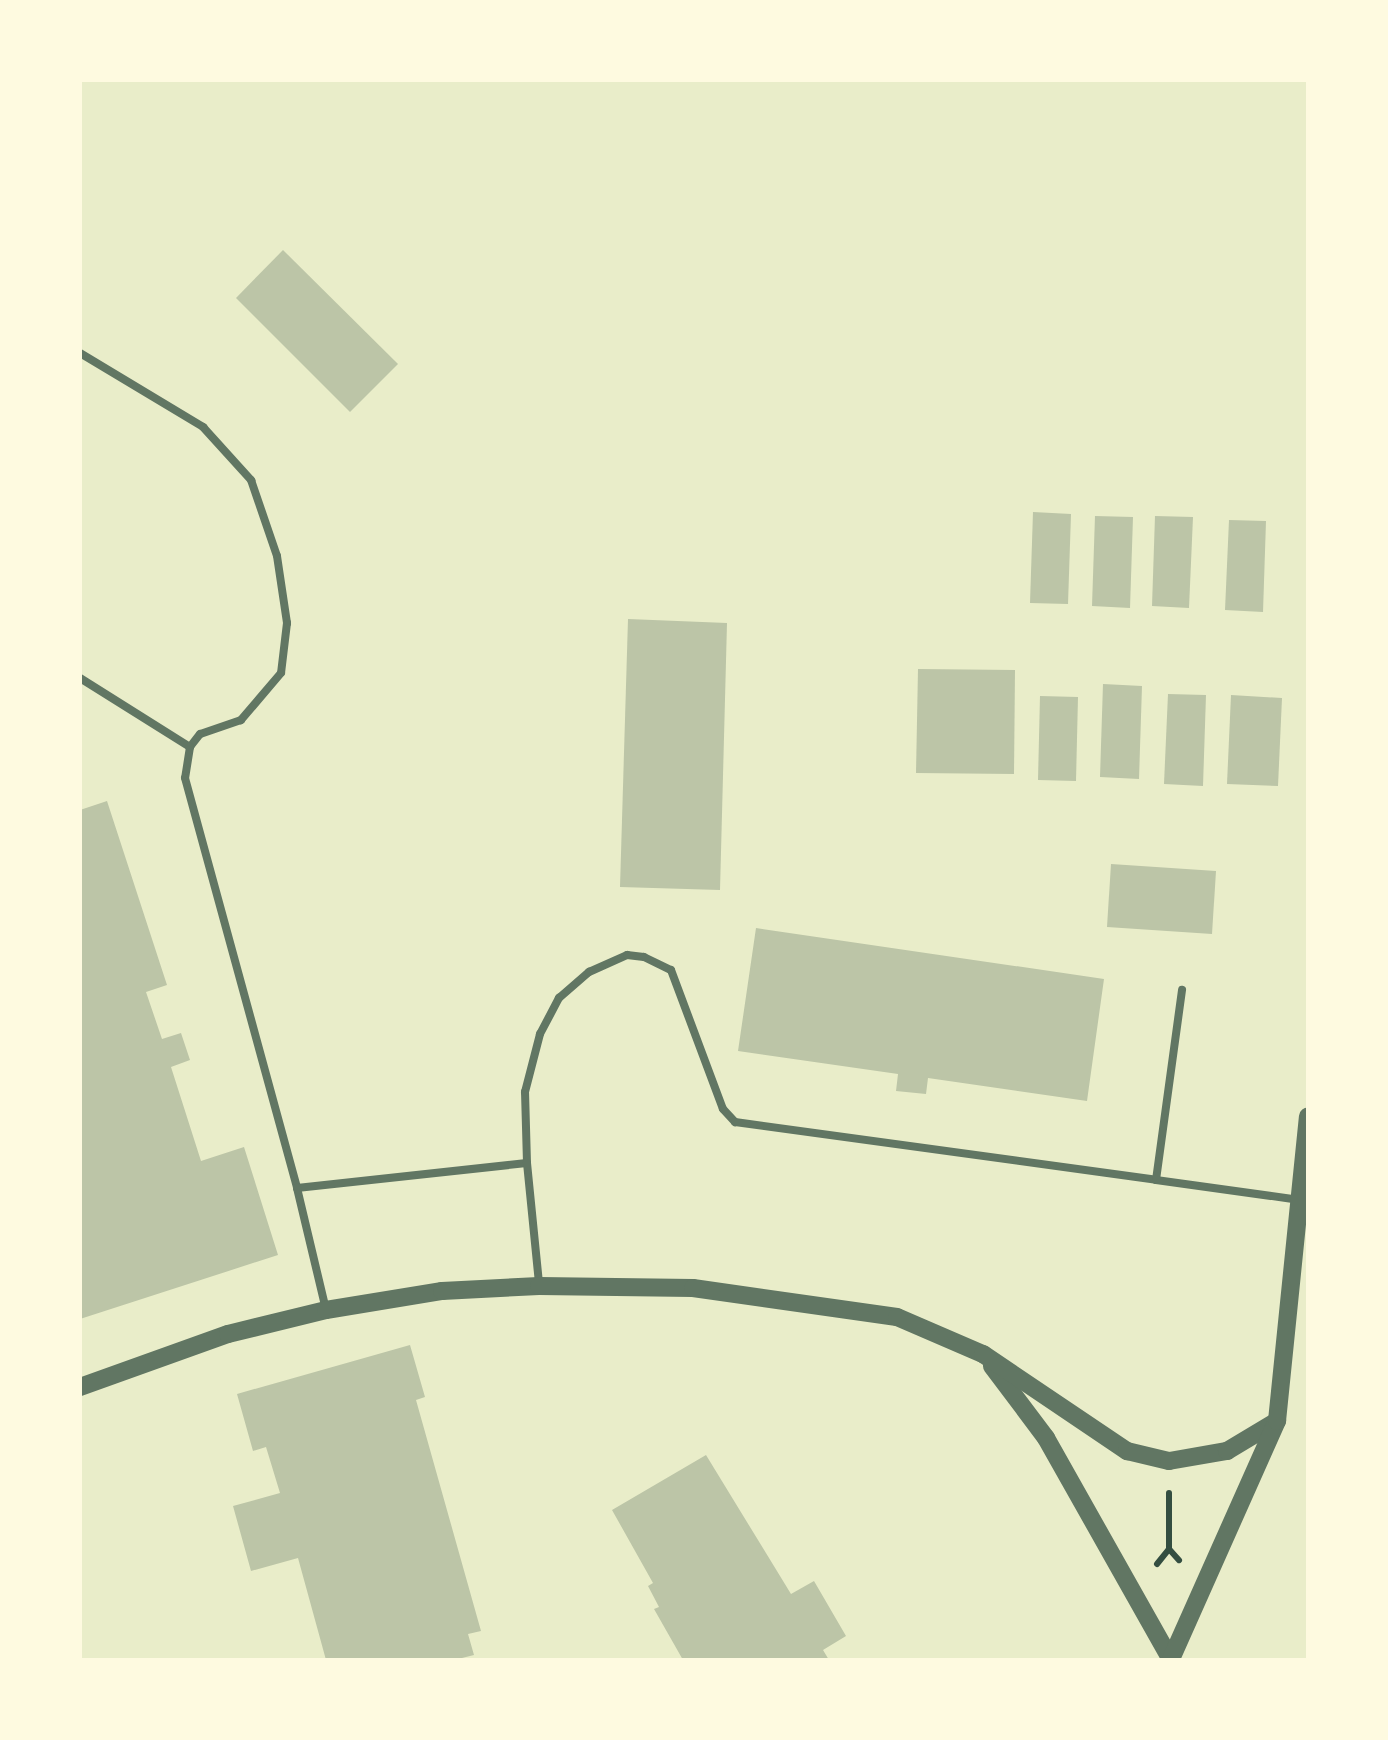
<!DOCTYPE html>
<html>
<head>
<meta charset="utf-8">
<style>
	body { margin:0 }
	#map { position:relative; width:1388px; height:1740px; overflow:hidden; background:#e9edc9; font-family:"Noto Serif",serif }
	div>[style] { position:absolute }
	.building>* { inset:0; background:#bcc5a7 }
	.path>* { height:6px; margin:-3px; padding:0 3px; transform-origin:3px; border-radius:3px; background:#344e41 }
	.service>* { height:8px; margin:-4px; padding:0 4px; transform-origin:4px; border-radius:4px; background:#617663 }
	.tertiary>* { height:18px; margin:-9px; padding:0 9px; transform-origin:9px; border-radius:9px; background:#617663 }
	span { translate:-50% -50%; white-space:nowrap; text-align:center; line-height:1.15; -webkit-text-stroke:10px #fefae0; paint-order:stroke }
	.frame { position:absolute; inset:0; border:82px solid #fefae0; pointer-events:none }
</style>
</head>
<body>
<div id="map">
	<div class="building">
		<div style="clip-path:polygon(283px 250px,398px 364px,350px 412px,236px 298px)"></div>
		<div style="clip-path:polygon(1033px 512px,1071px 514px,1068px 604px,1030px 603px)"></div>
		<div style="clip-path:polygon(1095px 516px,1133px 517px,1130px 608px,1092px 606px)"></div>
		<div style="clip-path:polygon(1155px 516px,1193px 517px,1189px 608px,1152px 606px)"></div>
		<div style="clip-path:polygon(1229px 520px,1266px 521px,1263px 612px,1225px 610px)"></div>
		<div style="clip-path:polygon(628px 619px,727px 623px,720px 890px,620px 887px)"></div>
		<div style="clip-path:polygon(918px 669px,1015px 670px,1014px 774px,916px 773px)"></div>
		<div style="clip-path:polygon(1103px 684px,1142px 686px,1139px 779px,1100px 777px)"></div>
		<div style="clip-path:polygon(1168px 694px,1206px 695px,1203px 786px,1164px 784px)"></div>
		<div style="clip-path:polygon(1231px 695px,1282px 698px,1278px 786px,1227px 784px)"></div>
		<div style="clip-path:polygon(1040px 696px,1078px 697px,1076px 781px,1038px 780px)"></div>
		<div style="clip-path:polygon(107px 801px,167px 985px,146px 992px,162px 1039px,181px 1033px,190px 1060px,171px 1067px,201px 1161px,244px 1147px,278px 1255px,80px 1319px,80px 810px)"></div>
		<div style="clip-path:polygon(1111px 864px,1216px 871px,1212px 934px,1107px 927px)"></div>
		<div style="clip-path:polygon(756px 928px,1104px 979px,1087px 1101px,928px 1078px,926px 1094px,896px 1091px,898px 1074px,738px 1051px)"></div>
		<div style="clip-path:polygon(410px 1345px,425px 1397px,416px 1400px,481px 1631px,468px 1634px,474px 1655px,454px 1660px,326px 1660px,298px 1558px,251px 1571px,233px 1506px,280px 1493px,266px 1447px,253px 1451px,237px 1394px)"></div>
		<div style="clip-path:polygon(706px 1455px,791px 1594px,814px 1581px,846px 1636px,823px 1650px,829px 1660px,683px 1660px,654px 1609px,659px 1607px,648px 1586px,653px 1583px,612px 1510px)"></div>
	</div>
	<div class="path">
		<div style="left:1169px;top:1493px;width:56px;rotate:90deg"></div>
		<div style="left:1157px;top:1564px;width:19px;rotate:-51deg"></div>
		<div style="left:1169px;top:1549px;width:15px;rotate:48deg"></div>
	</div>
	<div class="service">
		<div style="left:80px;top:353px;width:144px;rotate:31deg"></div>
		<div style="left:203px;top:427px;width:72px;rotate:47.8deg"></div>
		<div style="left:251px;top:480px;width:80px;rotate:71.1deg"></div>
		<div style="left:277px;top:556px;width:68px;rotate:81.5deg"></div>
		<div style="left:287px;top:623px;width:50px;rotate:96.8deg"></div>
		<div style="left:281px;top:673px;width:62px;rotate:130.4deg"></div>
		<div style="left:241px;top:720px;width:43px;rotate:161.1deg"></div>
		<div style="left:200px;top:734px;width:16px;rotate:128deg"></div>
		<div style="left:190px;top:747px;width:31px;rotate:99deg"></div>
		<div style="left:185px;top:778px;width:425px;rotate:74.7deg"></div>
		<div style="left:297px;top:1188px;width:231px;rotate:-6.2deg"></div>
		<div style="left:527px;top:1163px;width:71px;rotate:-91.6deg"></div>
		<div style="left:525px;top:1092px;width:60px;rotate:-75.5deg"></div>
		<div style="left:540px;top:1034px;width:41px;rotate:-62.2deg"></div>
		<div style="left:559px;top:998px;width:40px;rotate:-41deg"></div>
		<div style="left:589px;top:972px;width:42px;rotate:-24.1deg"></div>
		<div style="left:627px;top:955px;width:17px;rotate:7deg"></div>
		<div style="left:644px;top:957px;width:30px;rotate:26deg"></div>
		<div style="left:671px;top:970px;width:148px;rotate:69.5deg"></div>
		<div style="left:723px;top:1109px;width:18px;rotate:47deg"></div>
		<div style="left:735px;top:1122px;width:425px;rotate:7.8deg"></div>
		<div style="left:1156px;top:1180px;width:192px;rotate:-82.2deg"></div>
		<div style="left:80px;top:678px;width:130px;rotate:32.1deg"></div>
		<div style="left:527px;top:1163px;width:121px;rotate:84.3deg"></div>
		<div style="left:1156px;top:1180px;width:145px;rotate:7.9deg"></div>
		<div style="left:297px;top:1188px;width:125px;rotate:76.6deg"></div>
	</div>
	<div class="tertiary">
		<div style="left:992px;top:1366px;width:90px;rotate:53.1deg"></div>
		<div style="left:1046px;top:1438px;width:255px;rotate:60.6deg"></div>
		<div style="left:80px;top:1387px;width:157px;rotate:-19.7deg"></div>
		<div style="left:228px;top:1334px;width:101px;rotate:-13.8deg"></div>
		<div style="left:326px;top:1310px;width:118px;rotate:-9.3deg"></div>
		<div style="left:442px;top:1291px;width:97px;rotate:-3deg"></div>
		<div style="left:539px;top:1286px;width:154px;rotate:0.7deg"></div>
		<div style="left:693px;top:1288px;width:206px;rotate:8.1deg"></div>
		<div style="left:897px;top:1317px;width:94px;rotate:23.3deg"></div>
		<div style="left:983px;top:1354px;width:174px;rotate:34deg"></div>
		<div style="left:1127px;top:1451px;width:43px;rotate:13.4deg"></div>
		<div style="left:1169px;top:1461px;width:59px;rotate:-9.8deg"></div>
		<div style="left:1227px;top:1451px;width:58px;rotate:-31deg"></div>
		<div style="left:1171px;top:1659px;width:261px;rotate:-66deg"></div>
		<div style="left:1277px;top:1421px;width:306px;rotate:-84.2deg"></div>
	</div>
	<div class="frame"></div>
</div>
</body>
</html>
